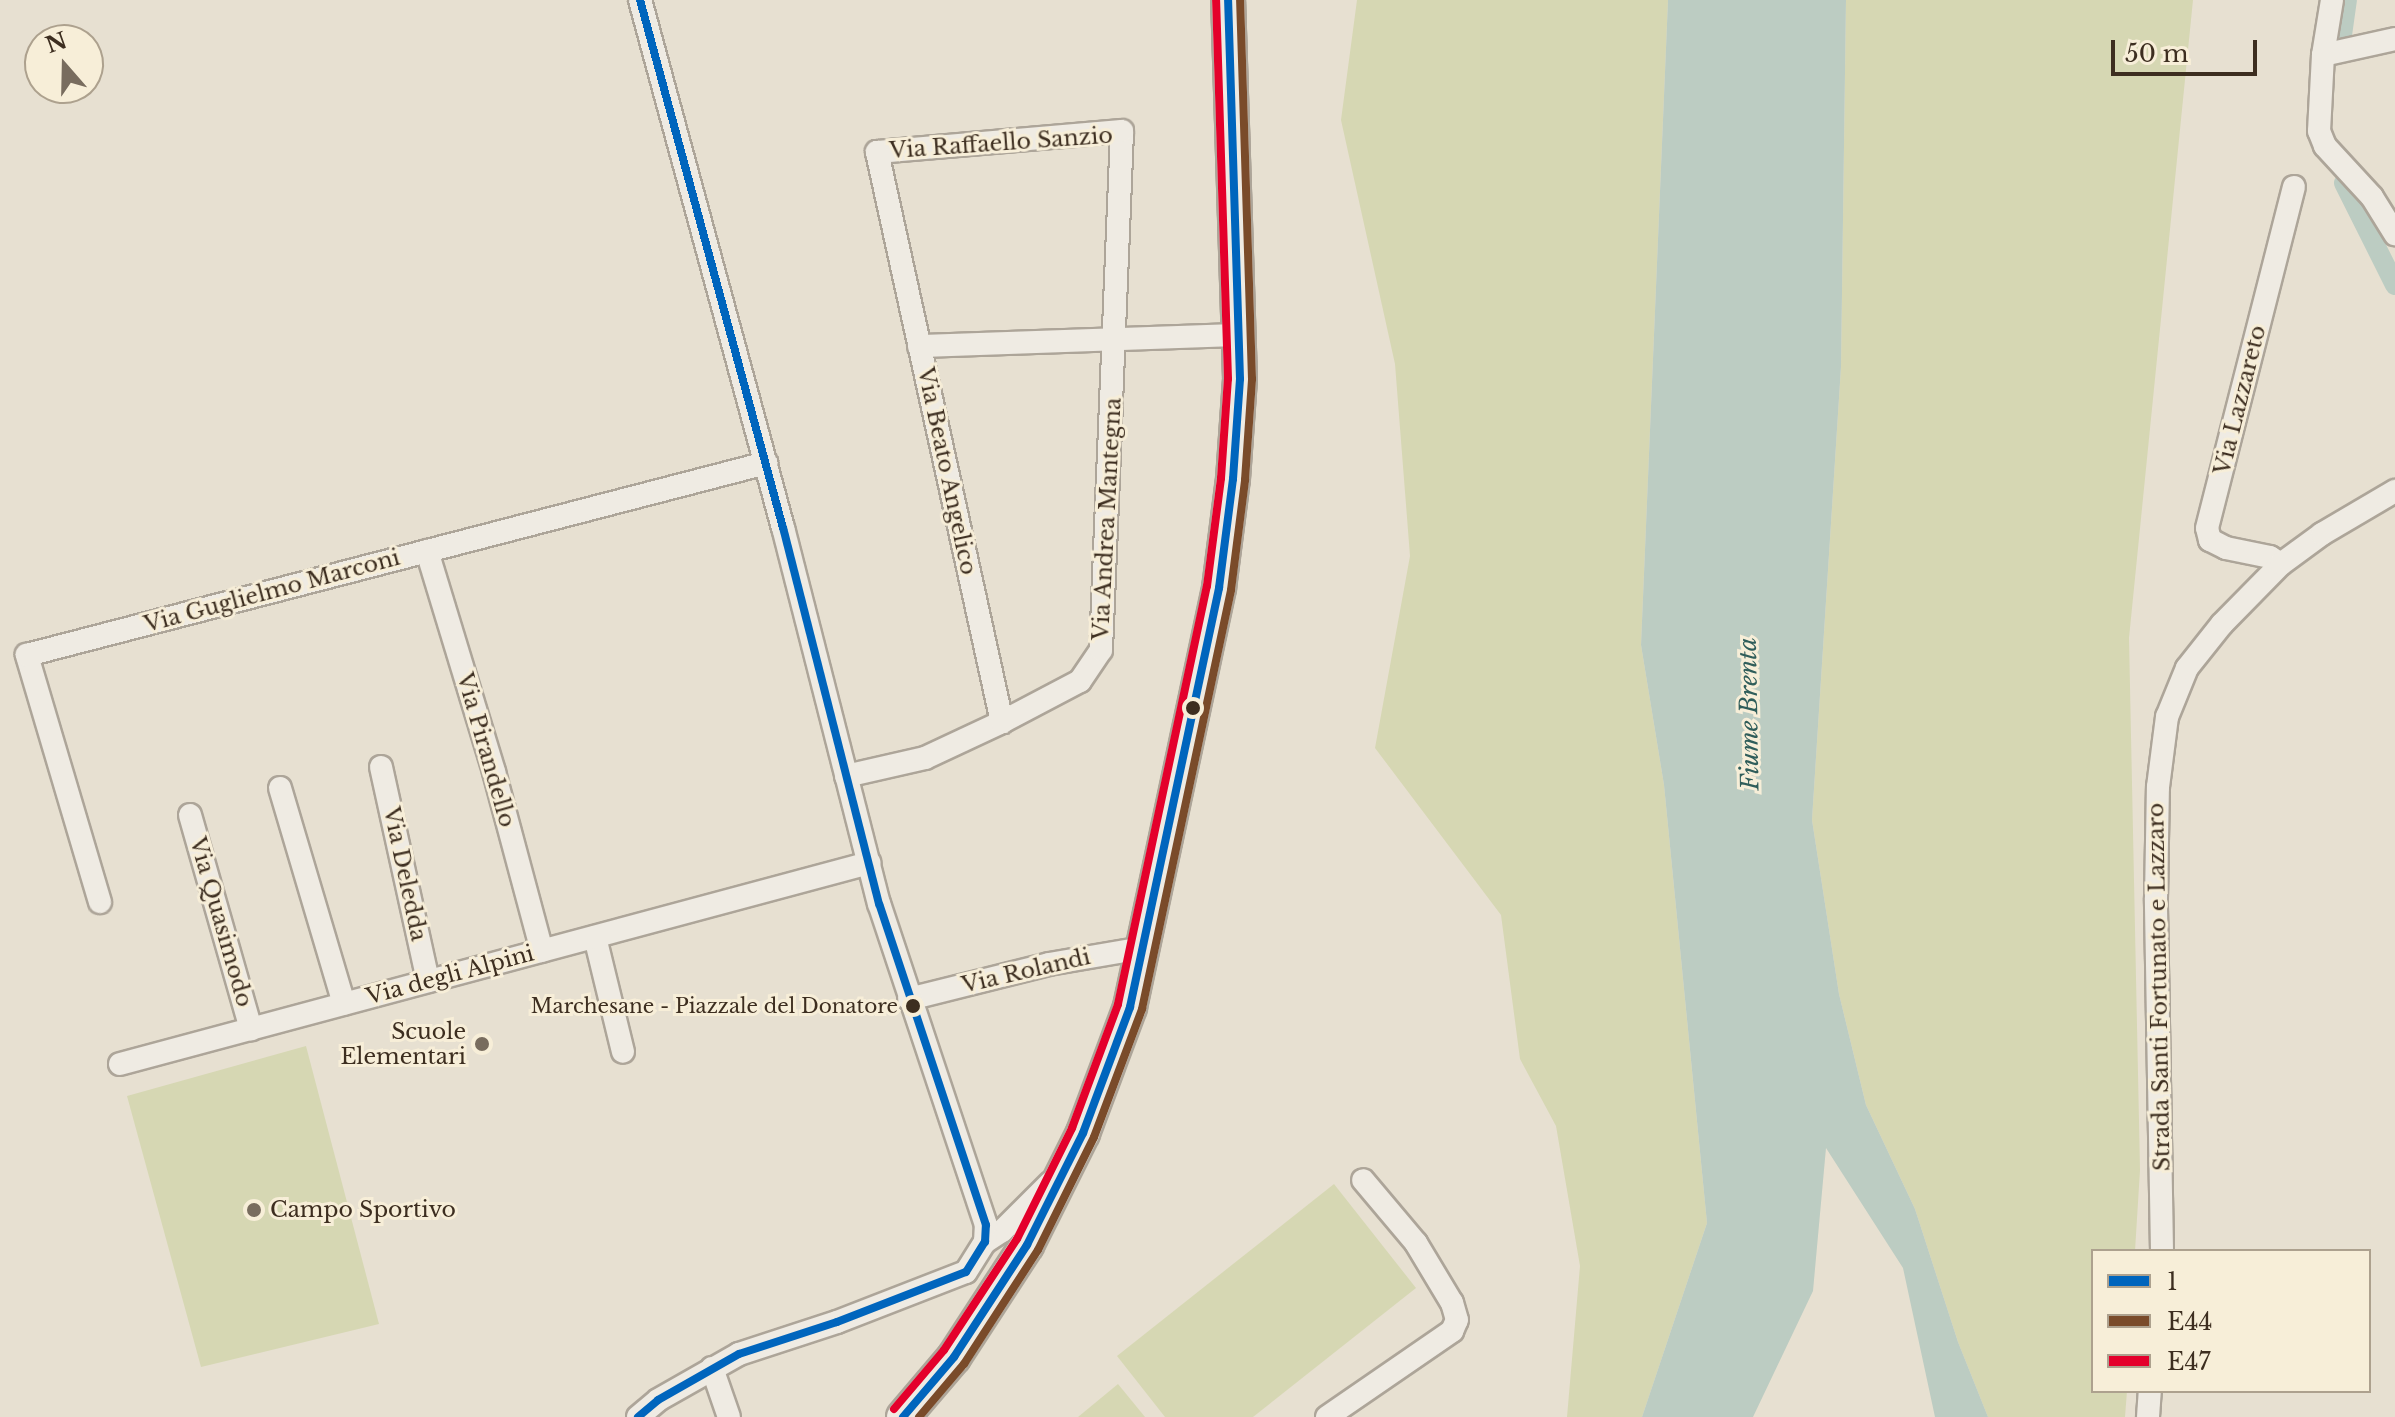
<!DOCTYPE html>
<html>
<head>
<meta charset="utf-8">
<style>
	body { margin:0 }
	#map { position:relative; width:2395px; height:1417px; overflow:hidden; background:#e7e0d1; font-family:"Libre Baskerville",serif }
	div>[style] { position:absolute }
	.green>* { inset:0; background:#d6d7b3 }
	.water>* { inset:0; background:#bcccc2 }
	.canal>* { height:20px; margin:-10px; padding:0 10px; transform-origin:10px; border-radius:10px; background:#bcccc2 }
	.roads { filter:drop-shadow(2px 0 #ada599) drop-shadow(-2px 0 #ada599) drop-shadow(0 2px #ada599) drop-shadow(0 -2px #ada599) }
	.street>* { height:22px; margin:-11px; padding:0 11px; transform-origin:11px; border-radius:11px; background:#efebe3 }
	.secondary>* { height:32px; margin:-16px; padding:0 16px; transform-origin:16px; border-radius:16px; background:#efebe3 }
	.bus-1>* { height:8px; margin:-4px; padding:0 4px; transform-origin:4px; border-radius:4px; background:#0065bd }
	.bus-2>* { height:8px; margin:-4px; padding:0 4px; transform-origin:4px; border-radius:4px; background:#7a4b2a }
	.bus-3>* { height:8px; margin:-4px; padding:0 4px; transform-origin:4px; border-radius:4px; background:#e4002b }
	.dots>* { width:22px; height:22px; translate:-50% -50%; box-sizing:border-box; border:4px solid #f7eed8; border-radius:50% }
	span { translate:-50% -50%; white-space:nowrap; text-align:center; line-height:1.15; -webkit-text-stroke:6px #f7eed8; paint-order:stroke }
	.bus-label { font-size:20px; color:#3d2e20 }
	.right { translate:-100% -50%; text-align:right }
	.street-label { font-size:22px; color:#3d2e20 }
	.poi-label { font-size:22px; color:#3d2e20 }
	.left { translate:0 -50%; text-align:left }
	.water-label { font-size:24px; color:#2f5d5a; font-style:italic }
	.legend { position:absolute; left:2091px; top:1249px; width:280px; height:144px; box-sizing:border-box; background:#f7eed8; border:2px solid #ada18e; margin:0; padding:10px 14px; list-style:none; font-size:24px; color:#3d2e20 }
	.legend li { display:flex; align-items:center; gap:16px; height:40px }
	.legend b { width:40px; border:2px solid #ada18e }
	.north { position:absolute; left:24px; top:24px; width:80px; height:80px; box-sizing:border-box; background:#f7eed8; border:2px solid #ada18e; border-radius:50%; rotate:340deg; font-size:22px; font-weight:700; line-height:32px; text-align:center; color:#3d2e20 }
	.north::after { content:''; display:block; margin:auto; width:28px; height:36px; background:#786c5e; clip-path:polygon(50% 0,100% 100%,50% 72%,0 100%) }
	.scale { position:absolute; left:2111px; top:40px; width:146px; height:36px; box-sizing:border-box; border:4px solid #3d2e20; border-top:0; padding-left:10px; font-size:24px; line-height:28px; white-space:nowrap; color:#3d2e20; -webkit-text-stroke:6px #f7eed8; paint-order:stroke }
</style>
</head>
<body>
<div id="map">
	<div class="green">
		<div style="clip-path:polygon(1357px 0,1668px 0,1641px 645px,1664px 785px,1707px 1223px,1642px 1417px,1567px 1417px,1580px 1266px,1556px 1126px,1520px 1059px,1501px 915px,1375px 748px,1410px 556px,1395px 364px,1341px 120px)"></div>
		<div style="clip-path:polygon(1846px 0,2193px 0,2129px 638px,2140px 1170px,2135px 1251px,2093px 1251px,2093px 1391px,2127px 1391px,2125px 1417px,1988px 1417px,1958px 1342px,1915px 1209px,1866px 1105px,1839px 994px,1812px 820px,1841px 367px)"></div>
		<div style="clip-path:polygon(306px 1046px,379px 1324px,201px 1367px,127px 1096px)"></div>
		<div style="clip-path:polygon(1334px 1184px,1416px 1288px,1253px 1417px,1165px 1417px,1117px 1356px)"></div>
		<div style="clip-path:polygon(1118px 1384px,1145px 1417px,1078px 1417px)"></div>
	</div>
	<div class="water">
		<div style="clip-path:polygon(1668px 0,1846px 0,1841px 367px,1812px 820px,1839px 994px,1866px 1105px,1915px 1209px,1958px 1342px,1988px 1417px,1935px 1417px,1903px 1268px,1826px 1148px,1813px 1291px,1753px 1417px,1642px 1417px,1707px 1223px,1664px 785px,1641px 645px)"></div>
	</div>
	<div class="canal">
		<div style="left:2342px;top:35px;width:35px;rotate:-82deg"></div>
		<div style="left:2344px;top:183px;width:114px;rotate:63.4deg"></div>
	</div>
	<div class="roads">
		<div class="street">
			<div style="left:2332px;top:0;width:56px;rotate:99.3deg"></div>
			<div style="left:2323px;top:55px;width:76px;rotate:93deg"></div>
			<div style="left:2319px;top:131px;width:16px;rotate:68deg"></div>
			<div style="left:2325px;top:146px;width:69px;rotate:47.3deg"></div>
			<div style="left:2372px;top:197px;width:44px;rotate:58.1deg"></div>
			<div style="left:2323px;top:55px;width:74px;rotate:-12.5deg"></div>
			<div style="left:919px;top:346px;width:320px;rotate:-2deg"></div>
			<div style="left:427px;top:551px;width:231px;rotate:73.1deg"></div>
			<div style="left:494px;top:772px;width:185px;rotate:75deg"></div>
			<div style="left:2281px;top:564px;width:13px;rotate:-148deg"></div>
			<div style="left:2270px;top:557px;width:45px;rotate:-168.4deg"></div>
			<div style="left:2226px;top:548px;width:18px;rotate:-153deg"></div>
			<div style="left:2210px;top:540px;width:12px;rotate:-104deg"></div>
			<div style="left:2207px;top:528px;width:352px;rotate:-75.7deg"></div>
			<div style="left:381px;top:767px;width:219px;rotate:77.6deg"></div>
			<div style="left:846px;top:776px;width:81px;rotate:-12.8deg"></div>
			<div style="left:925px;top:758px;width:85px;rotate:-25.1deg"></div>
			<div style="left:1002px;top:722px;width:88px;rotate:-27.7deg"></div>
			<div style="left:1080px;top:681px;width:37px;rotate:-56deg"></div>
			<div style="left:1101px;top:650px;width:519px;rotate:-87.68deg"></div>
			<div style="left:1122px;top:131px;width:246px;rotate:175.1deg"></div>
			<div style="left:877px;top:152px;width:584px;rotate:77.63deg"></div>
			<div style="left:280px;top:788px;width:225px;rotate:73.5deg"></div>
			<div style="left:190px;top:815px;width:223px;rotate:74.1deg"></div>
			<div style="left:100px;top:902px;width:258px;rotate:-106.5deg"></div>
			<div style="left:27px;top:655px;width:764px;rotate:-14.56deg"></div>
			<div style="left:595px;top:937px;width:118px;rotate:76.3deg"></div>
			<div style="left:909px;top:999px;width:144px;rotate:-14deg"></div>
			<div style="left:1049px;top:964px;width:95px;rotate:-9.7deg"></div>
			<div style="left:120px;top:1064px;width:776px;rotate:-15.02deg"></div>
			<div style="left:985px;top:1242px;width:20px;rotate:-33deg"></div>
			<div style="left:1002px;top:1231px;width:68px;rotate:-45deg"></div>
			<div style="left:2162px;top:1251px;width:353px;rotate:-91deg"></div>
			<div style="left:2156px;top:898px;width:111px;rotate:-89deg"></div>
			<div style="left:2158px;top:787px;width:71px;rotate:-82.7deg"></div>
			<div style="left:2167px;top:717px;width:53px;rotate:-67.8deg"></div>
			<div style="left:2187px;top:668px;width:56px;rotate:-51.5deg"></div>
			<div style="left:2222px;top:624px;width:84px;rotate:-45.5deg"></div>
			<div style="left:2281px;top:564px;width:51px;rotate:-36.2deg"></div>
			<div style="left:2322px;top:534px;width:85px;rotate:-30.5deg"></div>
			<div style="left:712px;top:1368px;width:52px;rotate:70.9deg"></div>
			<div style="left:638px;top:1417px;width:26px;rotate:-40deg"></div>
			<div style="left:658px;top:1400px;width:93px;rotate:-29.6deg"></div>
			<div style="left:739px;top:1354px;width:103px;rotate:-18.1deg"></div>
			<div style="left:837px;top:1322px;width:138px;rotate:-21.2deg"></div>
			<div style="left:966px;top:1272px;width:36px;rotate:-58deg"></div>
			<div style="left:985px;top:1242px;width:17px;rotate:-87deg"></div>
			<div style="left:986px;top:1225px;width:338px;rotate:-108.4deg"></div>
			<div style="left:879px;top:904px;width:388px;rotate:-104.3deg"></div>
			<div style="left:783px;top:528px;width:547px;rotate:-105.15deg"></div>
			<div style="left:1327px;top:1417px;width:152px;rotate:-34.5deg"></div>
			<div style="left:1452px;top:1331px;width:12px;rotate:-66deg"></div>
			<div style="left:1457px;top:1320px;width:18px;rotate:-106deg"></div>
			<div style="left:1452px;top:1303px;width:70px;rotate:-121deg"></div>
			<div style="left:1416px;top:1243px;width:82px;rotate:-130.1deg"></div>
			<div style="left:2148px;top:1417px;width:26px;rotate:-86deg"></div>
		</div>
		<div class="secondary">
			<div style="left:903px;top:1417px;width:79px;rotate:-49.6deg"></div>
			<div style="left:954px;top:1357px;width:134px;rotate:-56.9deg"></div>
			<div style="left:1027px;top:1245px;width:125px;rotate:-63.4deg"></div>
			<div style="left:1083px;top:1133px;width:134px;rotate:-69.5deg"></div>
			<div style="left:1130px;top:1007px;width:428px;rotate:-78deg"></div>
			<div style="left:1219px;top:588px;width:110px;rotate:-82.7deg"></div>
			<div style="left:1233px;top:479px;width:100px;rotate:-86deg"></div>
			<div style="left:1240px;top:379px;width:379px;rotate:-91.8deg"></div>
		</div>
	</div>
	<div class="bus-1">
		<div style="left:638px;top:1417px;width:26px;rotate:-40deg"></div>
		<div style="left:658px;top:1400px;width:93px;rotate:-29.6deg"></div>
		<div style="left:739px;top:1354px;width:103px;rotate:-18.1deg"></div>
		<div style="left:837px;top:1322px;width:138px;rotate:-21.2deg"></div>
		<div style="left:966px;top:1272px;width:36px;rotate:-58deg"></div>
		<div style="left:985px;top:1242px;width:17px;rotate:-87deg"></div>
		<div style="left:986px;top:1225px;width:338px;rotate:-108.4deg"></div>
		<div style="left:879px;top:904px;width:388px;rotate:-104.3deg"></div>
		<div style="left:783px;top:528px;width:547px;rotate:-105.15deg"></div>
		<div style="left:903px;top:1417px;width:79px;rotate:-49.6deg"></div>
		<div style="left:954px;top:1357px;width:134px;rotate:-56.9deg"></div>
		<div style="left:1027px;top:1245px;width:125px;rotate:-63.4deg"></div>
		<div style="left:1083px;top:1133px;width:134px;rotate:-69.5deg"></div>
		<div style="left:1130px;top:1007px;width:428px;rotate:-78deg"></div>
		<div style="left:1219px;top:588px;width:110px;rotate:-82.7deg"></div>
		<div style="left:1233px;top:479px;width:100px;rotate:-86deg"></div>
		<div style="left:1240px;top:379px;width:379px;rotate:-91.8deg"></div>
	</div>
	<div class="bus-2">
		<div style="left:919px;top:1417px;width:70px;rotate:-49.7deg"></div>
		<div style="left:964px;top:1364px;width:136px;rotate:-57deg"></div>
		<div style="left:1038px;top:1250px;width:126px;rotate:-63.6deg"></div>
		<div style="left:1094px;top:1137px;width:137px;rotate:-69.4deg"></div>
		<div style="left:1142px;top:1009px;width:428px;rotate:-78deg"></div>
		<div style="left:1231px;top:590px;width:111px;rotate:-82.7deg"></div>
		<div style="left:1245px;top:480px;width:101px;rotate:-86deg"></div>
		<div style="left:1252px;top:379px;width:379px;rotate:-91.8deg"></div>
	</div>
	<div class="bus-3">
		<div style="left:894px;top:1409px;width:77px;rotate:-49.7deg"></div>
		<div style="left:944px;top:1350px;width:133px;rotate:-56.7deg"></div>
		<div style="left:1017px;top:1239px;width:124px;rotate:-63.6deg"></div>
		<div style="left:1072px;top:1128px;width:132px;rotate:-69.6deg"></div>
		<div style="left:1118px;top:1004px;width:427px;rotate:-78deg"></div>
		<div style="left:1207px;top:586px;width:109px;rotate:-82.6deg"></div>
		<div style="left:1221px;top:478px;width:99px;rotate:-86deg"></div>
		<div style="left:1228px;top:379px;width:379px;rotate:-91.8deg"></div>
	</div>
	<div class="dots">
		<div style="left:1193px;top:708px;background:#3d2e20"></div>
		<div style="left:913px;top:1006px;background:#3d2e20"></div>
		<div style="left:482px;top:1044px;background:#786c5e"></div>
		<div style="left:254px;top:1210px;background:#786c5e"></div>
	</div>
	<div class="bus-label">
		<span class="right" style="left:898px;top:1006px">Marchesane - Piazzale del Donatore</span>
	</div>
	<div class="street-label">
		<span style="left:1001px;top:143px;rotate:-4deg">Via Raffaello Sanzio</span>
		<span style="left:2240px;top:400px;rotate:-76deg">Via Lazzareto</span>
		<span style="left:947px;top:471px;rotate:78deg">Via Beato Angelico</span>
		<span style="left:1107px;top:519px;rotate:-87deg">Via Andrea Mantegna</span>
		<span style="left:272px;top:591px;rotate:-15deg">Via Guglielmo Marconi</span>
		<span style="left:486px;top:750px;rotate:74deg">Via Pirandello</span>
		<span style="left:405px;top:874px;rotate:78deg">Via Deledda</span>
		<span style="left:221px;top:922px;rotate:74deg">Via Quasimodo</span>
		<span style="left:1026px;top:971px;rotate:-13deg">Via Rolandi</span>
		<span style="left:450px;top:975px;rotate:-15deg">Via degli Alpini</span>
		<span style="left:2159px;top:987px;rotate:-91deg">Strada Santi Fortunato e Lazzaro</span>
	</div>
	<div class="poi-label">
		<span class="right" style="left:466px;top:1044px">Scuole<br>Elementari</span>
		<span class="left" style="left:270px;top:1210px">Campo Sportivo</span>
	</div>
	<div class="water-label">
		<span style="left:1749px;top:714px;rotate:-91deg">Fiume Brenta</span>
	</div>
	<ul class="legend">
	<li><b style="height:10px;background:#0065bd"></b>1</li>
	<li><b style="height:10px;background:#7a4b2a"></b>E44</li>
	<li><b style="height:10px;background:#e4002b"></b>E47</li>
	</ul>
	<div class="north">N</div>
	<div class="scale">50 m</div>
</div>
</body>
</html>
